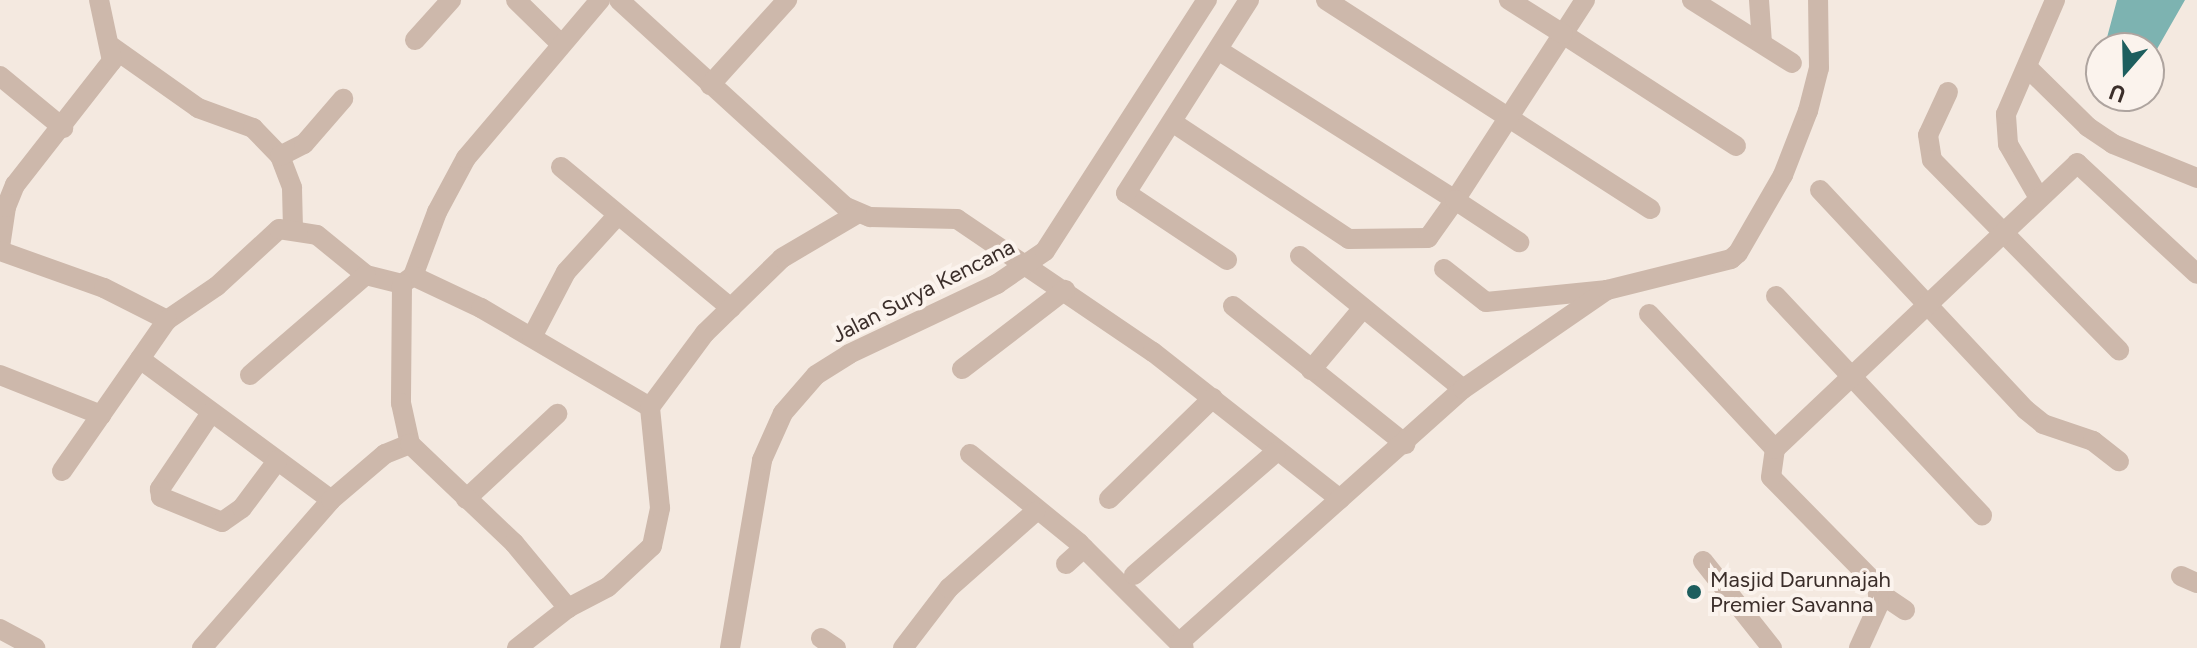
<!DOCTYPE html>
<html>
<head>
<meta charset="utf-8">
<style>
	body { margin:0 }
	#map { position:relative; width:2197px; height:648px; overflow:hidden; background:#f4e9e0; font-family:Figtree,sans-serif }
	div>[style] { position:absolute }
	.water>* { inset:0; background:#7db3b1 }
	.minor>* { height:20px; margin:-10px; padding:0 10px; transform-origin:10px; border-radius:10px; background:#cdb8ab }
	.dots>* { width:22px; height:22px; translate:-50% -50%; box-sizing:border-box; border:4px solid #fbf3ed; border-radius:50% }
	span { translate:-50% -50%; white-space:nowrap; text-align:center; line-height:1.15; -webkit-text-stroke:8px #fbf3ed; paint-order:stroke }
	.street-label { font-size:22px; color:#3b2e2a }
	.poi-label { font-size:22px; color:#3b2e2a }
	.left { translate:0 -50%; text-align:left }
	.north { position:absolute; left:2085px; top:32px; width:80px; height:80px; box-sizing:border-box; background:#fbf3ed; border:2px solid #aea49f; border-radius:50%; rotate:200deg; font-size:22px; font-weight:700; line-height:32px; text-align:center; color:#3b2e2a }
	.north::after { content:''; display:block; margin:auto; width:28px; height:36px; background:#1d5e5e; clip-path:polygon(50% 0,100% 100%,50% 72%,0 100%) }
</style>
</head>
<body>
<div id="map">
	<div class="water">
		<div style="clip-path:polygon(2117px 0,2185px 0,2149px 63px,2149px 48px,2105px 45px)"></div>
	</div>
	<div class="minor">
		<div style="left:516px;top:0;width:63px;rotate:44.4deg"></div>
		<div style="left:619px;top:0;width:307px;rotate:42.4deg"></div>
		<div style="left:846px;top:207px;width:26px;rotate:23deg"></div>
		<div style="left:870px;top:217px;width:87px;rotate:1.3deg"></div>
		<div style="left:957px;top:219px;width:237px;rotate:34.2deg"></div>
		<div style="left:1153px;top:352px;width:238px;rotate:38.2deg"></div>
		<div style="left:1326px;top:0;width:386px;rotate:32.8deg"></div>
		<div style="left:1585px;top:0;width:40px;rotate:122.9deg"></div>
		<div style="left:1563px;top:34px;width:206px;rotate:32.9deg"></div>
		<div style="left:1692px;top:0;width:118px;rotate:32.2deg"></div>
		<div style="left:1759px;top:0;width:43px;rotate:86deg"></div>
		<div style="left:415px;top:40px;width:54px;rotate:-48deg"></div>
		<div style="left:112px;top:47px;width:105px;rotate:35.3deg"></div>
		<div style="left:198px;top:108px;width:59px;rotate:20deg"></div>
		<div style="left:253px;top:128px;width:39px;rotate:46deg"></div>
		<div style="left:280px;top:156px;width:34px;rotate:69deg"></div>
		<div style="left:292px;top:188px;width:40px;rotate:88.6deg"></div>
		<div style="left:1218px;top:50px;width:280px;rotate:32.3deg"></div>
		<div style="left:1455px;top:200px;width:198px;rotate:-57deg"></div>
		<div style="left:1563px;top:34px;width:64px;rotate:-147.8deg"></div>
		<div style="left:2028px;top:68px;width:84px;rotate:44.5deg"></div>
		<div style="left:2088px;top:127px;width:30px;rotate:34deg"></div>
		<div style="left:2113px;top:144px;width:91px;rotate:22deg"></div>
		<div style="left:0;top:76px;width:82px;rotate:39.5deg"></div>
		<div style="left:710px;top:85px;width:115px;rotate:-47.8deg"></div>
		<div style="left:1948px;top:92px;width:47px;rotate:114.9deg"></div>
		<div style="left:1928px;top:135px;width:25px;rotate:81deg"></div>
		<div style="left:1932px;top:160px;width:267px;rotate:45.5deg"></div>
		<div style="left:1172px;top:122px;width:212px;rotate:33.5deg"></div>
		<div style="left:1349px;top:239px;width:79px;rotate:-0.7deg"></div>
		<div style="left:1428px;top:238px;width:47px;rotate:-54.6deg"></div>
		<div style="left:1455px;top:200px;width:77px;rotate:33.3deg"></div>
		<div style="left:280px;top:156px;width:27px;rotate:-27deg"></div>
		<div style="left:304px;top:144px;width:60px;rotate:-49.1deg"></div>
		<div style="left:561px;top:167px;width:221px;rotate:39.7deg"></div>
		<div style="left:1820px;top:190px;width:301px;rotate:46.9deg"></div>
		<div style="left:2026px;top:410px;width:22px;rotate:39deg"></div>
		<div style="left:2043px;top:424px;width:53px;rotate:18.8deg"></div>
		<div style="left:2093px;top:441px;width:33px;rotate:38deg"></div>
		<div style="left:2039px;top:198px;width:62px;rotate:-119.9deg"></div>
		<div style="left:2008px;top:144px;width:30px;rotate:-94deg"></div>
		<div style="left:2006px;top:114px;width:124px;rotate:-66.7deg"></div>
		<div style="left:0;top:247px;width:40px;rotate:-81.5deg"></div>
		<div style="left:6px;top:207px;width:24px;rotate:-68deg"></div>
		<div style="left:15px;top:185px;width:157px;rotate:-52deg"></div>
		<div style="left:112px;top:61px;width:62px;rotate:-102deg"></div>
		<div style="left:0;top:251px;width:110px;rotate:19.6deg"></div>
		<div style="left:104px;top:288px;width:71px;rotate:26.9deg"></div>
		<div style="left:167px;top:320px;width:60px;rotate:-34.2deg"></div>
		<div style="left:217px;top:286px;width:84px;rotate:-42.6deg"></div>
		<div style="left:279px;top:229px;width:38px;rotate:9deg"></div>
		<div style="left:317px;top:235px;width:63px;rotate:39.2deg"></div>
		<div style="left:366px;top:275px;width:37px;rotate:14deg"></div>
		<div style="left:402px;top:284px;width:14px;rotate:-36deg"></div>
		<div style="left:413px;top:276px;width:68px;rotate:-69.4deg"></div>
		<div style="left:437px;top:212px;width:61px;rotate:-61.8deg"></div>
		<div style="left:466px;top:158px;width:207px;rotate:-49.7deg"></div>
		<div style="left:1300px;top:256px;width:210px;rotate:39.2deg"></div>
		<div style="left:1227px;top:260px;width:121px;rotate:-146.4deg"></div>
		<div style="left:1126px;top:193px;width:229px;rotate:-57.5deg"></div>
		<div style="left:1444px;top:269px;width:53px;rotate:38.2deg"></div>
		<div style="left:1486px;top:302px;width:122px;rotate:-5.7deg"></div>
		<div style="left:413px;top:276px;width:75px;rotate:25.2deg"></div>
		<div style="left:481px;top:308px;width:196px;rotate:30.4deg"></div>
		<div style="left:402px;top:284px;width:119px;rotate:90.5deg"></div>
		<div style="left:401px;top:403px;width:42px;rotate:77.6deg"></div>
		<div style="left:1776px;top:296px;width:301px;rotate:46.8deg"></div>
		<div style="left:1233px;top:306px;width:221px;rotate:38.7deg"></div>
		<div style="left:1649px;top:314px;width:185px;rotate:47deg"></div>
		<div style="left:532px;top:337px;width:73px;rotate:-62.4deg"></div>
		<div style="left:566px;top:272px;width:76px;rotate:-47.7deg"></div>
		<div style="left:140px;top:359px;width:237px;rotate:36.4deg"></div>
		<div style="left:962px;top:369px;width:130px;rotate:-37.5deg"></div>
		<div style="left:1311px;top:370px;width:81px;rotate:-50deg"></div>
		<div style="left:0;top:375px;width:109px;rotate:21.6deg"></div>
		<div style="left:250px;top:375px;width:153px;rotate:-40.8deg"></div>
		<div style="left:211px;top:413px;width:92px;rotate:123.9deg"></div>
		<div style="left:160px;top:489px;width:8px;rotate:83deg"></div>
		<div style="left:161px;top:497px;width:66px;rotate:22.3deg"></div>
		<div style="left:222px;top:522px;width:24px;rotate:-35deg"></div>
		<div style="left:242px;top:508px;width:59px;rotate:-53.3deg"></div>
		<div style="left:970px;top:454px;width:141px;rotate:39.2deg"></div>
		<div style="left:1079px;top:543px;width:148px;rotate:45deg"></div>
		<div style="left:62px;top:471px;width:184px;rotate:-55.2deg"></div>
		<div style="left:466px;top:499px;width:125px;rotate:-43deg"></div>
		<div style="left:1109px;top:499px;width:145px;rotate:-44.2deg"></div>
		<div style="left:1703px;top:561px;width:111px;rotate:51.6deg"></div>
		<div style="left:1066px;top:564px;width:24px;rotate:-42deg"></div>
		<div style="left:1134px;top:575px;width:188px;rotate:-40.9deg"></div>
		<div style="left:2181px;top:576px;width:17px;rotate:24deg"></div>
		<div style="left:1881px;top:594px;width:29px;rotate:34deg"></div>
		<div style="left:0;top:629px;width:40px;rotate:28deg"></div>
		<div style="left:821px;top:638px;width:18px;rotate:34deg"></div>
		<div style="left:1181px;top:641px;width:378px;rotate:-41.8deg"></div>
		<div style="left:1463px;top:389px;width:175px;rotate:-34.5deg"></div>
		<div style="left:1607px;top:290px;width:128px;rotate:-14deg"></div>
		<div style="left:1731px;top:259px;width:9px;rotate:-41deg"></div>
		<div style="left:1738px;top:253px;width:90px;rotate:-60deg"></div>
		<div style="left:1783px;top:175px;width:69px;rotate:-68.7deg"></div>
		<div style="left:1808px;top:111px;width:44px;rotate:-75.7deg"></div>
		<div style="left:1819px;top:68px;width:68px;rotate:-90.8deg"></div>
		<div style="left:202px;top:648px;width:196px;rotate:-48.9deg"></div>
		<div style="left:331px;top:500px;width:71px;rotate:-40.4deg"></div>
		<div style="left:385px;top:454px;width:27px;rotate:-22deg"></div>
		<div style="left:410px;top:444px;width:144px;rotate:43.6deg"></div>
		<div style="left:514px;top:543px;width:85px;rotate:50.3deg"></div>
		<div style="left:517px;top:648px;width:65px;rotate:-38.1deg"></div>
		<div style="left:568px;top:608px;width:45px;rotate:-27.7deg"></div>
		<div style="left:608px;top:587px;width:60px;rotate:-43deg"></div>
		<div style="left:652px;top:546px;width:39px;rotate:-78deg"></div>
		<div style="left:660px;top:508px;width:101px;rotate:-95.7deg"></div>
		<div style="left:650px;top:407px;width:92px;rotate:-53.4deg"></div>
		<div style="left:705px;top:333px;width:107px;rotate:-44.2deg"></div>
		<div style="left:782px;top:258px;width:87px;rotate:-30.4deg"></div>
		<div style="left:730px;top:648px;width:191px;rotate:-80.3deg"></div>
		<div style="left:762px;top:460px;width:51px;rotate:-65.9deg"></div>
		<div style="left:783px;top:413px;width:50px;rotate:-49deg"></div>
		<div style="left:816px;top:375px;width:39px;rotate:-32deg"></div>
		<div style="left:849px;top:354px;width:164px;rotate:-25.3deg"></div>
		<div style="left:997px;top:284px;width:58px;rotate:-34.5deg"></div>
		<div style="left:1045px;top:251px;width:299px;rotate:-57.2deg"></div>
		<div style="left:903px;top:648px;width:76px;rotate:-52.5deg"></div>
		<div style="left:949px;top:588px;width:115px;rotate:-41.5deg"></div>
		<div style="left:1859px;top:648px;width:48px;rotate:-65.6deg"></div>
		<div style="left:1879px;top:604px;width:19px;rotate:-96deg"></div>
		<div style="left:1877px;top:585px;width:151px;rotate:-134.5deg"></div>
		<div style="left:1771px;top:477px;width:28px;rotate:-82deg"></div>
		<div style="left:1775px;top:449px;width:416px;rotate:-43.4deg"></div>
		<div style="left:2077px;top:163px;width:163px;rotate:42.8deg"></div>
	</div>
	<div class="dots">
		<div style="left:1694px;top:592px;background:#1d5e5e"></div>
	</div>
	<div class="street-label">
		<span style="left:923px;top:291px;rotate:-27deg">Jalan Surya Kencana</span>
	</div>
	<div class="poi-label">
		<span class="left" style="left:1710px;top:592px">Masjid Darunnajah<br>Premier Savanna</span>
	</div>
	<div class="north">U</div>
</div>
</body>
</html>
